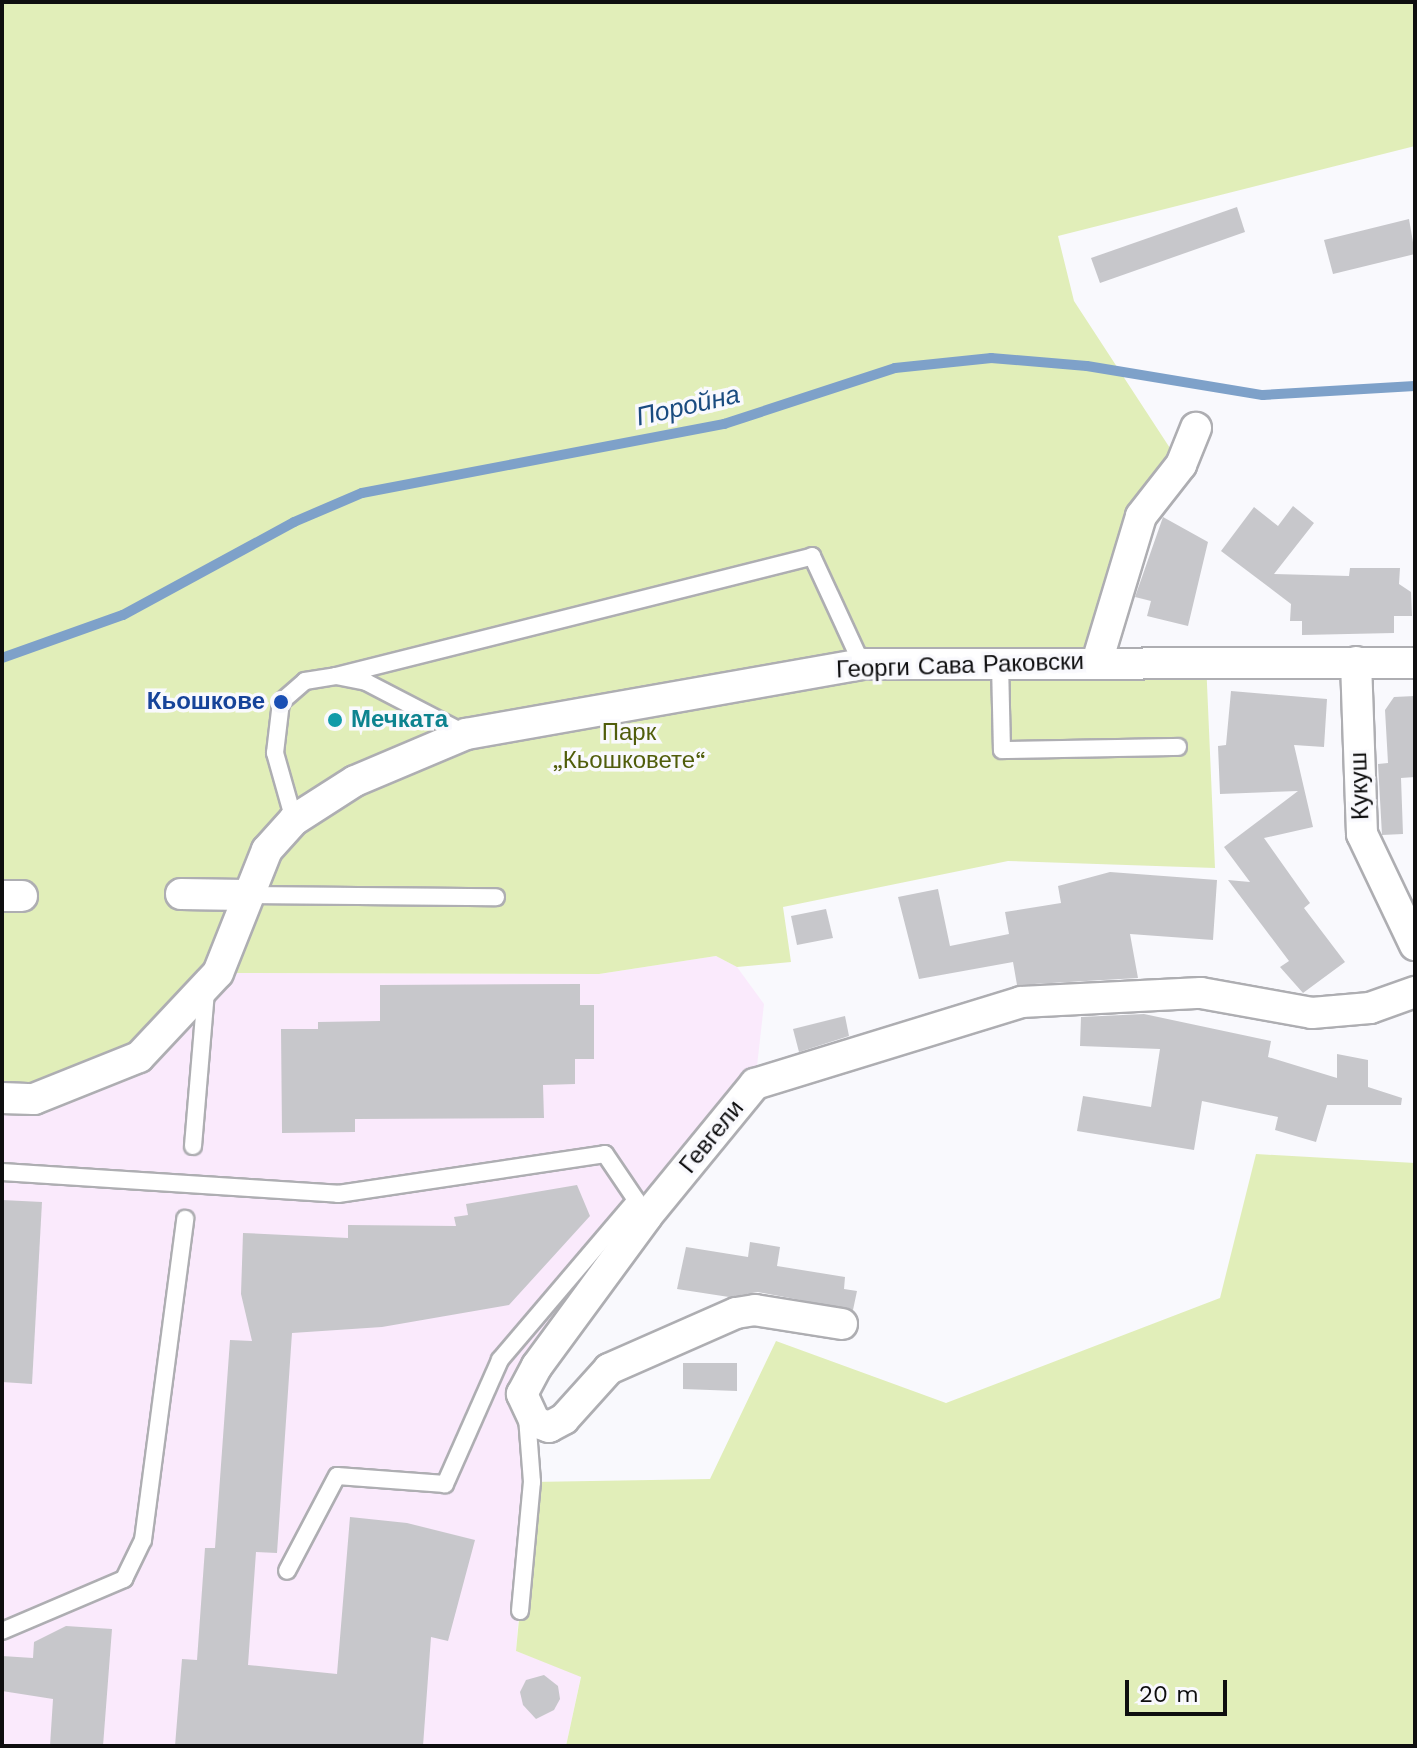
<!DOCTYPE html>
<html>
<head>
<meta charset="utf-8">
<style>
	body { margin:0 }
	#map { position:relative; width:1417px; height:1748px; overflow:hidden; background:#f9f9fd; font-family:"Work Sans",sans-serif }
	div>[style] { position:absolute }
	.industrial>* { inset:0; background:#faeafc }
	.green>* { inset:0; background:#e1eeb9 }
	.stream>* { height:10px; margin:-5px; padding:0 5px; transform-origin:5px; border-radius:5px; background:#7ea1c9 }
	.building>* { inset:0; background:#c7c7cb }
	.roads { filter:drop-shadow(2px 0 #aeaeb2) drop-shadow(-2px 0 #aeaeb2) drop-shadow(0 2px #aeaeb2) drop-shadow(0 -2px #aeaeb2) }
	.lane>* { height:16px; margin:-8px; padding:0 8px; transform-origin:8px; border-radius:8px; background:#fff }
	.street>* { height:30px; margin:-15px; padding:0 15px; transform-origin:15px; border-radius:15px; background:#fff }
	.dots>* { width:22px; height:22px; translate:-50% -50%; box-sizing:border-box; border:4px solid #f9f9fd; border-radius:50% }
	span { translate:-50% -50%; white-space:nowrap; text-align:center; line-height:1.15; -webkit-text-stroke:7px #f9f9fd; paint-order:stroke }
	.street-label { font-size:24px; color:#0e0e0f }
	.transit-label { font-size:24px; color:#164399; font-weight:700 }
	.right { translate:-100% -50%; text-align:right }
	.culture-label { font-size:24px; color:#0d838f; font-weight:700 }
	.left { translate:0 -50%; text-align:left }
	.park-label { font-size:24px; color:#505d0b }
	.water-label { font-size:26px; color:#1a4b7f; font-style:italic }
	.frame { position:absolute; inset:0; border:4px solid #0e0e0f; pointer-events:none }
	.scale { position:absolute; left:1125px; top:1680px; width:102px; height:36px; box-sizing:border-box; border:4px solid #0e0e0f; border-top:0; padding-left:10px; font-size:24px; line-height:28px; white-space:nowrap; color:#0e0e0f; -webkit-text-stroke:6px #f9f9fd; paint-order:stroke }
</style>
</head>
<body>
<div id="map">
	<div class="industrial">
		<div style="clip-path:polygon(716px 956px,737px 967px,764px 1004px,755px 1084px,537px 1366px,516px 1651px,581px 1676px,566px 1746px,2px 1746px,2px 1098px,218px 973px,599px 974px)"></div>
	</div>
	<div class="green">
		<div style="clip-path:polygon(2px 2px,1415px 2px,1415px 146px,1058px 236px,1074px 301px,1181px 465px,1141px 516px,1097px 662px,1206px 661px,1215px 868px,1008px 861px,783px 907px,791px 962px,737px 967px,716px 956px,599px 974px,218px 973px,139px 1057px,2px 1098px)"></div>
		<div style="clip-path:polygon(1256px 1154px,1415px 1163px,1415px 1746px,566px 1746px,581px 1677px,516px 1651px,532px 1482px,710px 1479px,776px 1341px,946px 1403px,1220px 1298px)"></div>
	</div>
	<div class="stream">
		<div style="left:2px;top:658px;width:128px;rotate:-19.6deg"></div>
		<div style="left:123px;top:615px;width:195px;rotate:-28.5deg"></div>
		<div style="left:294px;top:522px;width:74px;rotate:-23.1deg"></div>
		<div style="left:362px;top:493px;width:369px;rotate:-10.8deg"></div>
		<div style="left:724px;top:424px;width:180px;rotate:-18.1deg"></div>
		<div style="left:895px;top:368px;width:97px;rotate:-5.9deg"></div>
		<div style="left:991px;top:358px;width:96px;rotate:4.8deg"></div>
		<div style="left:1087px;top:366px;width:178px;rotate:9.4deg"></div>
		<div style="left:1263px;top:395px;width:152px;rotate:-3.4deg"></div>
	</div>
	<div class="building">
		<div style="clip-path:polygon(1237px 207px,1245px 232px,1100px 283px,1091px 258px)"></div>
		<div style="clip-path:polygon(1409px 219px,1415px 254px,1333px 274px,1324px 240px)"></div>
		<div style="clip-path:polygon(1293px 506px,1314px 523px,1274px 574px,1349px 576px,1350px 568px,1400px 568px,1399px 584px,1411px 592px,1412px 616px,1394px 616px,1394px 633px,1302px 635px,1302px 621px,1290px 621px,1291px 604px,1221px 551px,1254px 507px,1278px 526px)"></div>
		<div style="clip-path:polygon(1163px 517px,1208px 542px,1188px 626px,1147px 616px,1151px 601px,1135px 597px)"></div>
		<div style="clip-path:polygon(1231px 691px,1327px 699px,1324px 747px,1294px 745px,1313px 827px,1264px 838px,1310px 903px,1304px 908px,1345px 962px,1303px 993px,1280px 967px,1289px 961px,1228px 880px,1250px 882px,1224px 847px,1298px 791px,1220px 794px,1218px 746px,1226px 745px)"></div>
		<div style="clip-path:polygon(1415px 696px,1415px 777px,1401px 778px,1403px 834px,1382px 835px,1378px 764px,1388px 763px,1385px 710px,1394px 697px)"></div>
		<div style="clip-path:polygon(1110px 872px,1217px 880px,1213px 940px,1130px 934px,1138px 978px,1017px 985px,1013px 962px,919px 979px,898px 897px,938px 889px,950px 946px,1009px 934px,1005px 912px,1061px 903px,1058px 886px)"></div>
		<div style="clip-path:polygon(826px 909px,833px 938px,797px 945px,791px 916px)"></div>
		<div style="clip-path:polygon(580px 984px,580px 1005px,594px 1005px,594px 1059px,575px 1059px,575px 1084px,543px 1085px,544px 1118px,355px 1119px,355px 1132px,282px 1133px,281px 1029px,318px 1029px,318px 1022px,380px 1021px,380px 985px)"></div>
		<div style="clip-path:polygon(1144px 1014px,1271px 1041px,1268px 1057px,1337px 1078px,1337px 1054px,1368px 1060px,1368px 1087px,1402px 1098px,1401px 1105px,1327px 1105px,1316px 1142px,1275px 1130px,1278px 1117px,1202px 1101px,1194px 1150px,1077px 1131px,1083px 1096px,1151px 1107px,1160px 1049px,1080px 1046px,1081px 1017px)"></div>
		<div style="clip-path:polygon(845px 1016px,849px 1036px,799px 1052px,793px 1029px)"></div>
		<div style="clip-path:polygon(577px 1185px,590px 1216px,509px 1305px,382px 1327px,292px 1333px,277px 1553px,256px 1552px,248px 1665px,337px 1674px,350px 1517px,407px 1523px,475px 1540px,448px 1641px,431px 1637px,423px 1746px,175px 1746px,182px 1659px,197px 1660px,205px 1548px,215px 1548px,230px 1340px,252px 1341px,241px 1294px,243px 1233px,348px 1238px,348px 1225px,456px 1226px,454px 1217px,468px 1215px,466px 1204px)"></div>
		<div style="clip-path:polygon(2px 1200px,42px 1202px,32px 1384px,2px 1382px)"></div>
		<div style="clip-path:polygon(750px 1242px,780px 1247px,777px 1266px,845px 1277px,844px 1289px,857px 1291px,853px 1310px,758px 1292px,729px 1297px,677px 1289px,686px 1247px,748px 1257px)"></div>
		<div style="clip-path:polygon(683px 1363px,737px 1363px,737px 1391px,683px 1389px)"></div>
		<div style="clip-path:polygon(66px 1626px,112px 1629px,103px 1746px,50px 1746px,53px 1699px,2px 1691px,2px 1656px,33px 1658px,34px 1642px)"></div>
		<div style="clip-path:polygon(544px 1675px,558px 1686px,560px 1699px,554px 1710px,536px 1719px,523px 1705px,520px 1692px,526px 1680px)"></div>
	</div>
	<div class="roads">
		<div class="lane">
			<div style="left:1000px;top:663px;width:87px;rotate:88.7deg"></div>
			<div style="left:1002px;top:750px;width:176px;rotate:-1deg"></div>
			<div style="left:336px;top:676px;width:491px;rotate:-14.1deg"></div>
			<div style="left:812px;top:556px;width:119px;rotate:65.2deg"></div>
			<div style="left:294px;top:820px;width:70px;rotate:-105.8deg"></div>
			<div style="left:275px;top:753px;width:51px;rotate:-83.3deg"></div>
			<div style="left:281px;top:702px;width:32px;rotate:-41deg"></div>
			<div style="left:305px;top:681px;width:31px;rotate:-9deg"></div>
			<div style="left:336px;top:676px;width:31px;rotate:11deg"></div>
			<div style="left:366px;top:682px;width:113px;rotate:27.5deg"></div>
			<div style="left:247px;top:895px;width:249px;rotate:0.5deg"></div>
			<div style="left:193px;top:1146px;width:155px;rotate:-85.2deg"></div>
			<div style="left:2px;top:1172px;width:337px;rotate:3.7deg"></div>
			<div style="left:338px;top:1194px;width:270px;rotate:-8.5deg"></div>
			<div style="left:605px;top:1154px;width:55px;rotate:56deg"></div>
			<div style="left:636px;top:1200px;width:210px;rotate:130.4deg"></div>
			<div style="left:500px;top:1360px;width:136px;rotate:113.9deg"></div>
			<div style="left:445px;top:1484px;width:108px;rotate:-175.8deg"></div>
			<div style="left:337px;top:1476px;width:107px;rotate:117.8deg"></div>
			<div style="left:520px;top:1611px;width:130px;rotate:-84.7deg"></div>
			<div style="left:532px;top:1482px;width:65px;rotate:-94.4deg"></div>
			<div style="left:2px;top:1631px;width:133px;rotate:-23.1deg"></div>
			<div style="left:124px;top:1579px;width:43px;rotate:-64deg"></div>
			<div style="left:143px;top:1540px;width:324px;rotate:-82.5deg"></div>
		</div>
		<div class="street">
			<div style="left:1097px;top:662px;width:152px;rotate:-73.2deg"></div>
			<div style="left:1141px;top:516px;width:65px;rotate:-51.9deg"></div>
			<div style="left:1181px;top:465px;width:40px;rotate:-68deg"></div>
			<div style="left:1356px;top:662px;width:172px;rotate:88deg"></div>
			<div style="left:1362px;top:834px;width:123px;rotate:64.5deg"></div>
			<div style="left:181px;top:894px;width:64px;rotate:0.9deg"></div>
			<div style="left:2px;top:896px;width:20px"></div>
			<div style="left:2px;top:1098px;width:32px;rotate:2deg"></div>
			<div style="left:34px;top:1099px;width:113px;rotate:-21.8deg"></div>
			<div style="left:139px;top:1057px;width:115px;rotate:-46.8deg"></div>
			<div style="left:218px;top:973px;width:132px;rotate:-68.3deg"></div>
			<div style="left:267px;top:850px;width:40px;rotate:-48deg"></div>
			<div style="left:294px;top:820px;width:72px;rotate:-32.6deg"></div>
			<div style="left:355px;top:781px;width:121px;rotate:-22.9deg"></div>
			<div style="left:466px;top:734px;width:402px;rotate:-10deg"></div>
			<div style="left:862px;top:664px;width:553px;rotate:-0.1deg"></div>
			<div style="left:842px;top:1324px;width:88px;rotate:-170.9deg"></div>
			<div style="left:755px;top:1310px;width:19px;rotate:171deg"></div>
			<div style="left:736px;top:1313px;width:139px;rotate:156.2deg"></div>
			<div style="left:609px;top:1369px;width:67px;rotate:132deg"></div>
			<div style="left:564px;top:1419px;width:17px;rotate:152deg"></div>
			<div style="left:549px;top:1427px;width:15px;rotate:-160deg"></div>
			<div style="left:535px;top:1422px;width:31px;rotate:-115deg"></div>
			<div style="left:522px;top:1394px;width:32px;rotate:-62deg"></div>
			<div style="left:537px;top:1366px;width:186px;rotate:-53.7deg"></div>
			<div style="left:647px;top:1216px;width:171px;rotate:-50.7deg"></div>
			<div style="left:755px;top:1084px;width:278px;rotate:-17.1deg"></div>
			<div style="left:1021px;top:1002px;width:180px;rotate:-2.9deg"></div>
			<div style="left:1201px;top:993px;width:113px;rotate:10.2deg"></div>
			<div style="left:1312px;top:1013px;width:58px;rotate:-4.9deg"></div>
			<div style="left:1370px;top:1008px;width:48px;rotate:-19.6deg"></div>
		</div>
	</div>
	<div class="dots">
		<div style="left:281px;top:702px;background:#1a4fb4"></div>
		<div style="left:335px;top:720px;background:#0f9aa8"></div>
	</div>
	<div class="street-label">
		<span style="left:960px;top:666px;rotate:-2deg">Георги Сава Раковски</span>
		<span style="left:1360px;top:786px;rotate:-92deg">Кукуш</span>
		<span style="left:712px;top:1137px;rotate:-51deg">Гевгели</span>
	</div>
	<div class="transit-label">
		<span class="right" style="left:265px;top:702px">Кьошкове</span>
	</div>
	<div class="culture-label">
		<span class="left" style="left:351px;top:720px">Мечката</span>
	</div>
	<div class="park-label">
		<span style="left:629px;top:747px">Парк<br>„Кьошковете“</span>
	</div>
	<div class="water-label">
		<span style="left:688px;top:406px;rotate:-13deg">Поройна</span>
	</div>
	<div class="frame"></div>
	<div class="scale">20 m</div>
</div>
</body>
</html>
